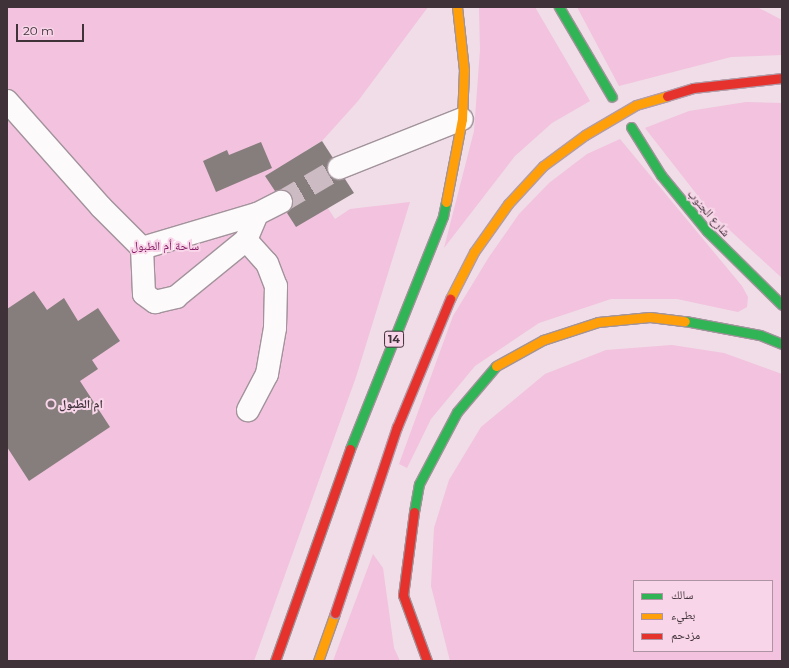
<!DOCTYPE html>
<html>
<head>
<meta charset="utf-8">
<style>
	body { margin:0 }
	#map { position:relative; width:789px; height:668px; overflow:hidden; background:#f0dde7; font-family:Montserrat,"Noto Naskh Arabic",sans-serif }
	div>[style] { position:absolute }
	.green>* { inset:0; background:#f2c2de }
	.building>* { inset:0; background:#867e7d }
	.street-tunnel>* { height:22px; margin-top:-11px; transform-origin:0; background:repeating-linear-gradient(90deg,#cdbbc4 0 22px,transparent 0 33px) }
	.roads { filter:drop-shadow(1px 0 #a2939b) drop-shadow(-1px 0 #a2939b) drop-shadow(0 1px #a2939b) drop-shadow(0 -1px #a2939b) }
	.street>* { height:22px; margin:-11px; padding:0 11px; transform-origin:11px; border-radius:11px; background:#fdfafb }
	.fast>* { height:9px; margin:-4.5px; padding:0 4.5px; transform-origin:4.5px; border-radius:4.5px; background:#30b455 }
	.slow>* { height:9px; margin:-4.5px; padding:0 4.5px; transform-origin:4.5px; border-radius:4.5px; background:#ff9f0a }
	.jam>* { height:9px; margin:-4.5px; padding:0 4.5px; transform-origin:4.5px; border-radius:4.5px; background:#e5322d }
	.bridges { filter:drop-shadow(1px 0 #b29ca9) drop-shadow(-1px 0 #b29ca9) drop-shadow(0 1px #b29ca9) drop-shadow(0 -1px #b29ca9) }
	.slow-bridge>* { height:9px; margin:-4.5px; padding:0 4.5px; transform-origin:4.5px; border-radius:4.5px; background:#ff9f0a }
	.jam-bridge>* { height:9px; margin:-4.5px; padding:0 4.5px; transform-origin:4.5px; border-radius:4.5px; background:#e5322d }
	.dots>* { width:11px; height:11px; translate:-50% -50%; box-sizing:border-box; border:2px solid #f8d5e8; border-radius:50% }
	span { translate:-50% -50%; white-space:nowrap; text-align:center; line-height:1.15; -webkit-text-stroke:4px #f8d5e8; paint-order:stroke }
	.shield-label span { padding:1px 3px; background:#f8d5e8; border:1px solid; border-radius:3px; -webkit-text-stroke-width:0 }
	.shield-label { font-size:11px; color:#3f3239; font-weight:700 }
	.street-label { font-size:12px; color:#3f3239 }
	.park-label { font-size:12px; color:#851a64 }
	.poi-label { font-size:12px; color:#3f3239; font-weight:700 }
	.left { translate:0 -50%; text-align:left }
	.frame { position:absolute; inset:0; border:8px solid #3f3239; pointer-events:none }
	.legend { position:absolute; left:633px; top:580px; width:140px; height:72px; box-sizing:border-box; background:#f8d5e8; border:1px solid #ae94a2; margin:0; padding:5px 7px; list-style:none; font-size:12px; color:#3f3239 }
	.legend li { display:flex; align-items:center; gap:8px; height:20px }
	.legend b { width:20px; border:1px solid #ae94a2 }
	.scale { position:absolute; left:16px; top:24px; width:68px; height:18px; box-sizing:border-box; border:2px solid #3f3239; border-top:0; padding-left:5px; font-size:12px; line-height:14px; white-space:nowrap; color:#3f3239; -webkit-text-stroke:3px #f8d5e8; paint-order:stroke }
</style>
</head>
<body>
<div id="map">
	<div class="green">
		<div style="clip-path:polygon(7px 7px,428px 7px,358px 101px,322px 141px,305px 151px,303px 170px,335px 219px,350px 209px,410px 202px,356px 377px,254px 661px,7px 661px)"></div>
		<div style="clip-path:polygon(479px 7px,535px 7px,590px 101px,552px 123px,515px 156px,444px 248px,474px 131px,480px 50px)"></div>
		<div style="clip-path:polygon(577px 7px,757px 7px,782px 20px,782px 55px,731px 57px,619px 86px)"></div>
		<div style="clip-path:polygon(746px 102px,782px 103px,782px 278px,712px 214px,645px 128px,689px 111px)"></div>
		<div style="clip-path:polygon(620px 139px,742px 286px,748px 297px,747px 307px,738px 312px,677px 299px,611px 299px,539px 323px,475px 366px,431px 419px,407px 468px,399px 464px,453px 316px,489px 257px,519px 214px,549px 183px,587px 154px)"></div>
		<div style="clip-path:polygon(evenodd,672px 345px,724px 353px,782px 374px,782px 661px,450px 661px,431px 586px,434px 528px,449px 480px,481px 427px,545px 374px,606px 350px,672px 345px,634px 581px,772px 581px,772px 651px,634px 651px,634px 581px)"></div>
		<div style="clip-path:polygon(373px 554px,383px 568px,394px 648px,400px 661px,333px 661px)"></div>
	</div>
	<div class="building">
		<div style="clip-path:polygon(322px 141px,333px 158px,327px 166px,328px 173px,337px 180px,345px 179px,354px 193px,296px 227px,287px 213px,293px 203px,292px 196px,282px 190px,275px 191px,265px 176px)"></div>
		<div style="clip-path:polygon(261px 142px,272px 168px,216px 192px,203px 161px,227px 150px,229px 155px)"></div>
		<div style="clip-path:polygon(34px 291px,47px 310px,64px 298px,78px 321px,98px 308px,120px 341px,92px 360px,98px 369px,80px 381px,110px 427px,29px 481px,7px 447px,7px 309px)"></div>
	</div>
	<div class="street-tunnel">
		<div style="left:281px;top:202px;width:67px;rotate:-30.4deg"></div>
	</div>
	<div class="roads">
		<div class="street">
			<div style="left:7px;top:101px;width:142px;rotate:48.4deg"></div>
			<div style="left:101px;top:207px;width:58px;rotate:45deg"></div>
			<div style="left:142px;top:248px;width:120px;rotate:-16.5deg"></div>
			<div style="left:257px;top:214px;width:27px;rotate:-27deg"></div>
			<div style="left:339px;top:168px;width:132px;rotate:-21.7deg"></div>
			<div style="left:246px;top:240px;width:31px;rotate:48deg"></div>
			<div style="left:267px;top:263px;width:25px;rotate:69deg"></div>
			<div style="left:276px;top:286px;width:42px;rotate:91.4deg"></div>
			<div style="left:275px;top:328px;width:47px;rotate:99.9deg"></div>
			<div style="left:267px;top:374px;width:41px;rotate:117.8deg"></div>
			<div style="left:142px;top:248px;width:46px;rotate:87.5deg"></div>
			<div style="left:144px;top:294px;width:14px;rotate:36deg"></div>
			<div style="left:155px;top:302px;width:22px;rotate:-13deg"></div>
			<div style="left:176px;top:297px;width:90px;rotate:-39.2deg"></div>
			<div style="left:246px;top:240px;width:28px;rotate:-67deg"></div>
		</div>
		<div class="fast">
			<div style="left:559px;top:7px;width:104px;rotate:59.5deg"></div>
			<div style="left:631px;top:127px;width:57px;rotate:58deg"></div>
			<div style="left:661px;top:175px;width:72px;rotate:50.6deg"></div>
			<div style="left:707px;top:231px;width:105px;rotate:44.6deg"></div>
			<div style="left:685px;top:321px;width:76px;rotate:10.6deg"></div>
			<div style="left:760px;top:335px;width:24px;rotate:22deg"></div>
			<div style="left:350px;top:449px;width:251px;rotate:-68.2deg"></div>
			<div style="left:443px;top:216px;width:14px;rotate:-78deg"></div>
			<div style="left:414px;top:512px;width:28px;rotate:-80deg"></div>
			<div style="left:419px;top:484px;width:81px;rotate:-62.2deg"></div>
			<div style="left:457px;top:412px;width:60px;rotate:-49.7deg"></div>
		</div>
		<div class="slow">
			<div style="left:446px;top:202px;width:85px;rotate:-79.1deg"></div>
			<div style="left:462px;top:119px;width:49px;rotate:-87.7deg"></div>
			<div style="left:464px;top:70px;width:63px;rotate:-96.3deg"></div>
			<div style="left:496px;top:366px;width:54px;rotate:-29deg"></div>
			<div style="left:543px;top:340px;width:58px;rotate:-18.1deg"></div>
			<div style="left:598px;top:322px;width:52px;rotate:-5.5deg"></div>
			<div style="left:650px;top:317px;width:35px;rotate:7deg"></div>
			<div style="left:318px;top:661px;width:51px;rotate:-70.5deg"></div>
		</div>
		<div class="jam">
			<div style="left:414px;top:512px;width:84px;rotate:97.5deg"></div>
			<div style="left:403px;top:595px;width:70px;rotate:70deg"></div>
			<div style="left:275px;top:661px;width:225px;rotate:-70.5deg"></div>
		</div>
	</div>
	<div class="bridges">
		<div class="slow-bridge">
			<div style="left:450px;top:299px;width:53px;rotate:-62.9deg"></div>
			<div style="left:474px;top:252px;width:59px;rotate:-54.7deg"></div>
			<div style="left:508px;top:204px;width:52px;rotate:-47.4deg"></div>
			<div style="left:543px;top:166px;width:52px;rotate:-36.4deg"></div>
			<div style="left:585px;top:135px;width:59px;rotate:-30.5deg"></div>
			<div style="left:636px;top:105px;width:32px;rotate:-16deg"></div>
		</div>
		<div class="jam-bridge">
			<div style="left:667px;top:96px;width:27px;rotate:-17deg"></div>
			<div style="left:693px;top:88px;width:90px;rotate:-6.4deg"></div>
			<div style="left:335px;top:613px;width:196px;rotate:-71.6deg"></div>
			<div style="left:397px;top:427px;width:139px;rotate:-67.5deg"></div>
		</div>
	</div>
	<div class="dots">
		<div style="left:51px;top:404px;background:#7d6e76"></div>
	</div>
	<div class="shield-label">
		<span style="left:394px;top:339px">14</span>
	</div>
	<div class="street-label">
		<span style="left:709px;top:213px;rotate:49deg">شارع الجنوب</span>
	</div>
	<div class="park-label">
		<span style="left:165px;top:246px">ساحة أم الطبول</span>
	</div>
	<div class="poi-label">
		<span class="left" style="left:59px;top:404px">ام الطبول</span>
	</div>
	<div class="frame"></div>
	<ul class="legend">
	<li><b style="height:5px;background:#30b455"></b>سالك</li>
	<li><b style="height:5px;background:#ff9f0a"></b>بطيء</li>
	<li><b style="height:5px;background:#e5322d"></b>مزدحم</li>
	</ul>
	<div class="scale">20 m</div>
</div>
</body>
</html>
